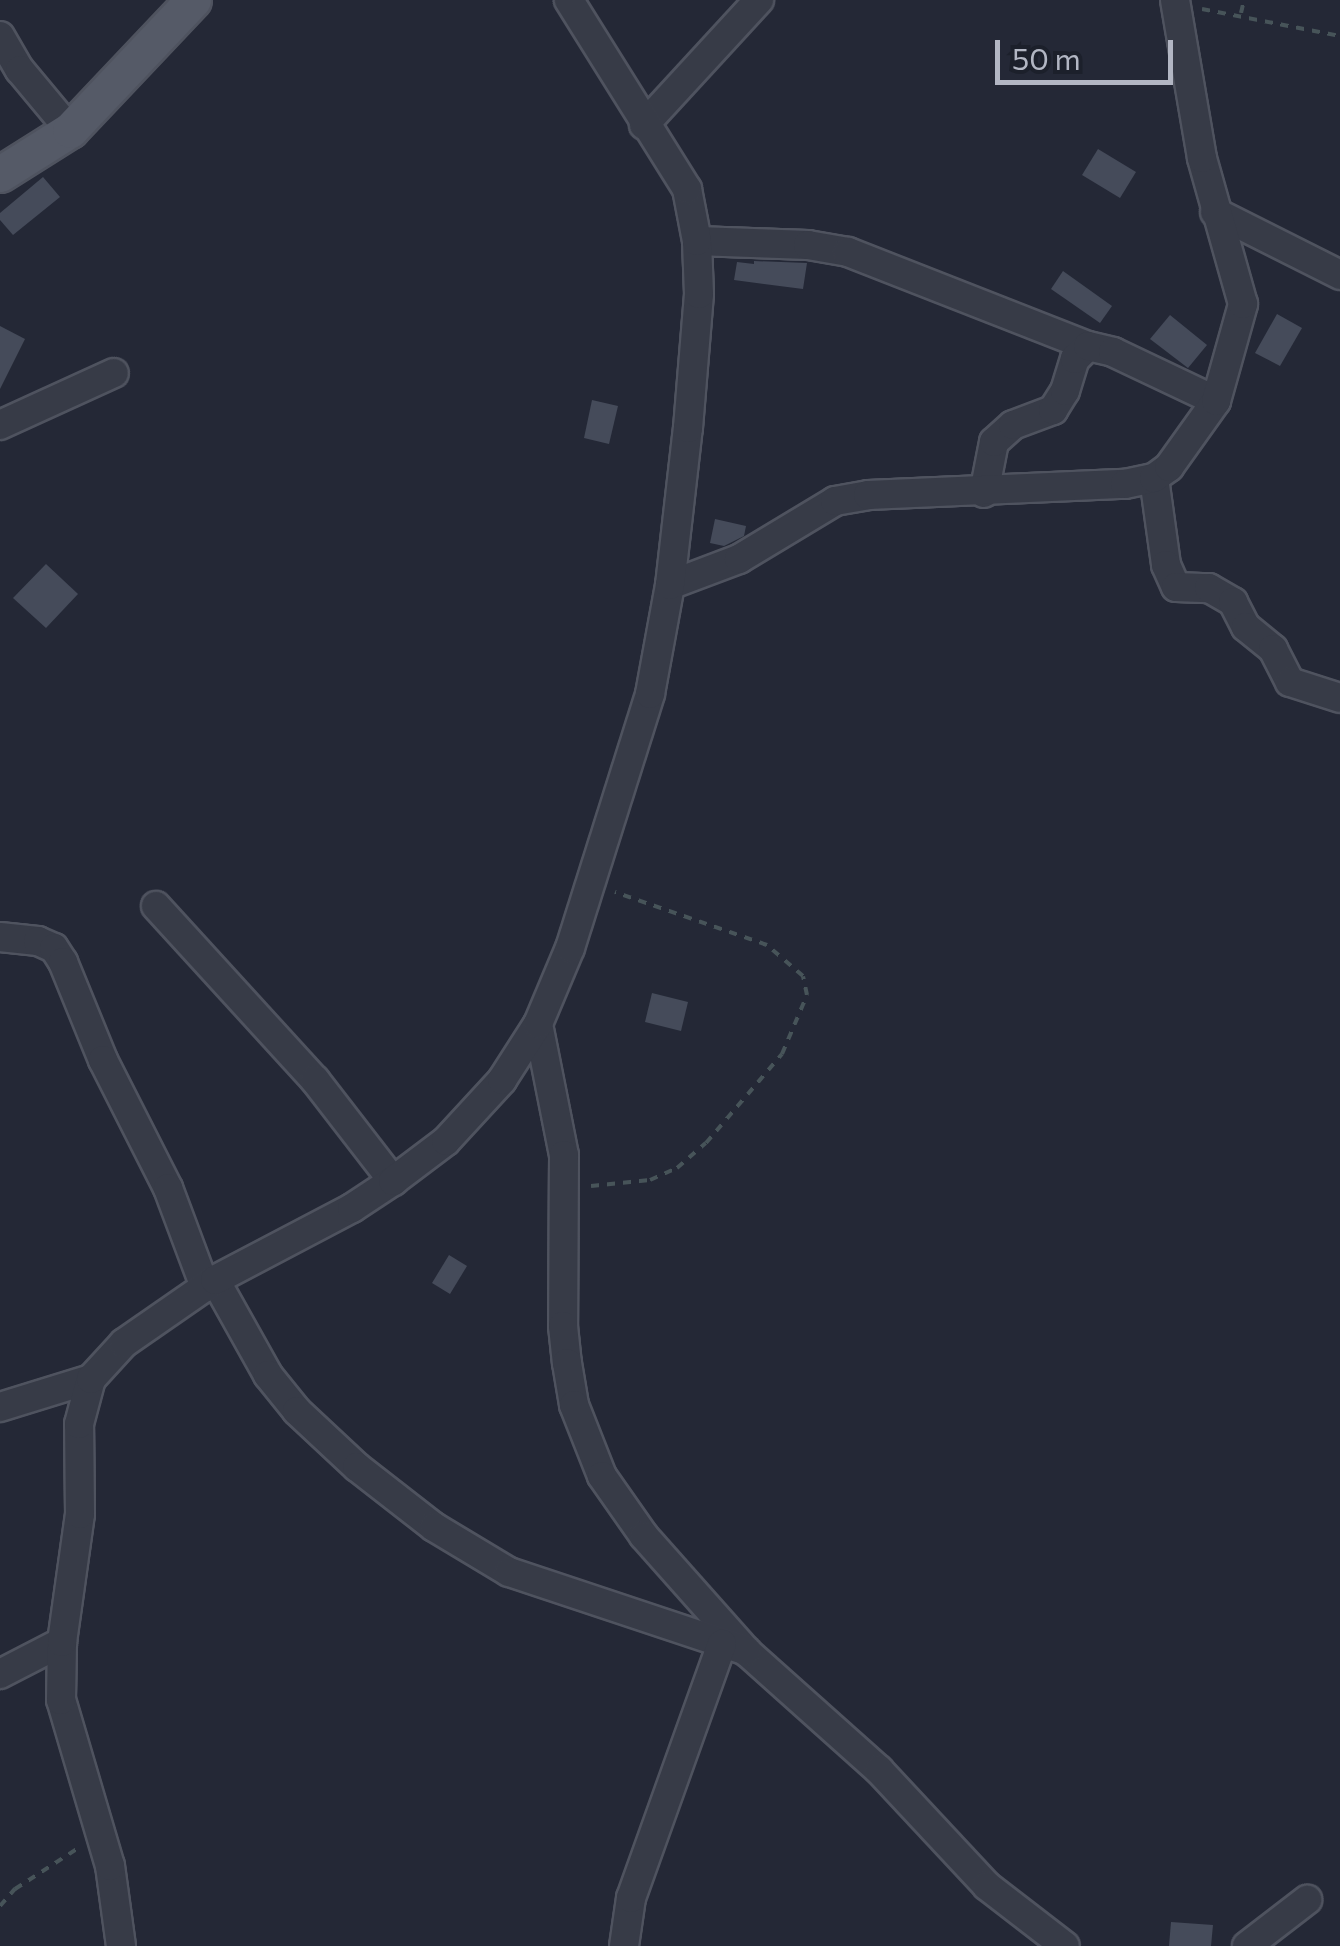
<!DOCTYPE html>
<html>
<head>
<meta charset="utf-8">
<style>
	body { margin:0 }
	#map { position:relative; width:1340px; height:1946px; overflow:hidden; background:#242836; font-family:Commissioner,sans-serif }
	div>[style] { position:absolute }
	.building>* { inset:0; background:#454b5a }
	.path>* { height:4px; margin-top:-2px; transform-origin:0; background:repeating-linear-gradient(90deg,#475459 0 8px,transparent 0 16px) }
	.roads { filter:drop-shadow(2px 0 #4f535f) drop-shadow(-2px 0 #4f535f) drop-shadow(0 2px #4f535f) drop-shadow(0 -2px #4f535f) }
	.minor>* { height:28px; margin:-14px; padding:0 14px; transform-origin:14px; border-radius:14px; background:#373b47 }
	.major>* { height:35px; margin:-17.5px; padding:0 17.5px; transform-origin:17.5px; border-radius:17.5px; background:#555a67 }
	span { translate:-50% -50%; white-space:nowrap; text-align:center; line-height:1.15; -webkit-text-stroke:10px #1c202b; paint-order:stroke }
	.scale { position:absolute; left:995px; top:40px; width:178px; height:45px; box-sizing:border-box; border:5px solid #b2b6c3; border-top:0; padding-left:12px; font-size:30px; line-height:35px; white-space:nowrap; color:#b2b6c3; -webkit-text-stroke:8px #1c202b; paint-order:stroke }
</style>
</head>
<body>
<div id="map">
	<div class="building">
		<div style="clip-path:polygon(1098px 149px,1136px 172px,1120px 198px,1082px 175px)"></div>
		<div style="clip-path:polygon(43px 177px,60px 197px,13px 235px,0 220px,0 213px)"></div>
		<div style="clip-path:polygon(754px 261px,807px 263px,803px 289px,734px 280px,737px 262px,754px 264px)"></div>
		<div style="clip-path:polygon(1063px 271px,1112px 306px,1100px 323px,1051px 289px)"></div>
		<div style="clip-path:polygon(1277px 314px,1302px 328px,1280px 366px,1255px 353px)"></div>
		<div style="clip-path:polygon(1170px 315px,1207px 345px,1188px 368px,1150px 339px)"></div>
		<div style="clip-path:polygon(0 326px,25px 339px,0 389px)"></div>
		<div style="clip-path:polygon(592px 400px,618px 406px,609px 444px,584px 438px)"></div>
		<div style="clip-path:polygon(715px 519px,746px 526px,744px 536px,724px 546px,710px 543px)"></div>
		<div style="clip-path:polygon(46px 564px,78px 594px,46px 628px,13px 598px)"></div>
		<div style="clip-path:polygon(652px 993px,688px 1002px,681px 1031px,645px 1022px)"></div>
		<div style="clip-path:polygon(449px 1255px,467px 1266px,450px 1294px,432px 1283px)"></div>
		<div style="clip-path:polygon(1171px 1922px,1213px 1925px,1211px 1946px,1169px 1946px)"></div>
	</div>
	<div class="path">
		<div style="left:1202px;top:9px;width:141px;rotate:11.1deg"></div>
		<div style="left:1241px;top:13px;width:13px;rotate:-77deg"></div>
		<div style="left:591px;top:1186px;width:59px;rotate:-5.8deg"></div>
		<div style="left:650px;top:1180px;width:30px;rotate:-24deg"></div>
		<div style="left:677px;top:1168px;width:38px;rotate:-41deg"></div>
		<div style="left:706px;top:1143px;width:117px;rotate:-49.5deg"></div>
		<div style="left:782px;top:1054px;width:64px;rotate:-67deg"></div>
		<div style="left:807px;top:995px;width:19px;rotate:-102deg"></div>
		<div style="left:803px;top:976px;width:48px;rotate:-139.3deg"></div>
		<div style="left:767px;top:945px;width:161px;rotate:-160.8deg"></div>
		<div style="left:0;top:1906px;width:23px;rotate:-49deg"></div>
		<div style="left:15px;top:1889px;width:77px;rotate:-32.9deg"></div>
	</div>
	<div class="roads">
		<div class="minor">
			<div style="left:0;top:36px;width:39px;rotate:60deg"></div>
			<div style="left:20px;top:70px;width:78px;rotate:50.2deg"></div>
			<div style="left:644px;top:125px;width:170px;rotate:-47.4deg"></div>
			<div style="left:1215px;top:212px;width:140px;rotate:26.7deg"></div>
			<div style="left:697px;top:241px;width:111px;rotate:2.1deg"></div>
			<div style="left:808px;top:245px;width:41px;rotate:9.9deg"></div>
			<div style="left:848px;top:252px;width:258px;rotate:21.4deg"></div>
			<div style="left:0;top:425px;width:125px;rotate:-24.5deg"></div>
			<div style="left:1154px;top:478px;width:88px;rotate:82.1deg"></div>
			<div style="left:1166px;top:565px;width:24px;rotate:66deg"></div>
			<div style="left:1176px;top:587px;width:33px;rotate:2deg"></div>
			<div style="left:1209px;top:588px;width:28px;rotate:30deg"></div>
			<div style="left:1233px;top:602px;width:28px;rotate:63deg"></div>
			<div style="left:1246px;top:627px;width:35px;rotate:39deg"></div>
			<div style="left:1273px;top:649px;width:37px;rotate:63deg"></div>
			<div style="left:1290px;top:682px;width:52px;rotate:17.7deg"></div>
			<div style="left:984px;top:493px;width:52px;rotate:-78.9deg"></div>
			<div style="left:994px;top:442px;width:25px;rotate:-42deg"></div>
			<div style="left:1013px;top:425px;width:43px;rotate:-20.6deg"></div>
			<div style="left:1053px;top:410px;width:22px;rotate:-58deg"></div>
			<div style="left:1065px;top:391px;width:34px;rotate:-73deg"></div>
			<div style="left:1075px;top:359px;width:18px;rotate:-45deg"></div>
			<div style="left:1088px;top:346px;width:26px;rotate:13deg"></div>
			<div style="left:1113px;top:352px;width:114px;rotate:25.4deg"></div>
			<div style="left:670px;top:585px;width:74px;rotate:-20.6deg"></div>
			<div style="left:739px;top:559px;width:112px;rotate:-31.1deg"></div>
			<div style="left:835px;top:501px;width:34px;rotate:-10deg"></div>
			<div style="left:868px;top:495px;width:257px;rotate:-2.5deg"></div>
			<div style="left:1125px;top:484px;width:30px;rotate:-12deg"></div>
			<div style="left:1154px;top:478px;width:19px;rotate:-36deg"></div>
			<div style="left:1169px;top:467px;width:81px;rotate:-54.5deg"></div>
			<div style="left:1216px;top:401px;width:101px;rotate:-74.4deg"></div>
			<div style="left:1243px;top:304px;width:152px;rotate:-105.7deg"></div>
			<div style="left:1202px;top:158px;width:160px;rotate:-99.7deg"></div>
			<div style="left:156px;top:906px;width:236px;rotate:47.6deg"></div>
			<div style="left:315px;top:1080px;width:128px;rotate:52.3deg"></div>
			<div style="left:0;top:937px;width:38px;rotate:6deg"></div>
			<div style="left:38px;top:941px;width:17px;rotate:24deg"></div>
			<div style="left:54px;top:948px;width:17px;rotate:57deg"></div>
			<div style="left:63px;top:962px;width:106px;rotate:67.8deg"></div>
			<div style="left:103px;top:1060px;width:144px;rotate:63.1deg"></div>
			<div style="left:168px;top:1188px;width:106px;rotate:69.5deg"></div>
			<div style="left:538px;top:1024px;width:134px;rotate:78.8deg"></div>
			<div style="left:564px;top:1155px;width:171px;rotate:90.3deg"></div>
			<div style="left:563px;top:1326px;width:37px;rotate:84deg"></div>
			<div style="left:567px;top:1363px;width:43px;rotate:80.5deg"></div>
			<div style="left:574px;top:1405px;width:76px;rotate:68.5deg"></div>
			<div style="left:602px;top:1476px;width:73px;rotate:55deg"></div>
			<div style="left:644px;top:1536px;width:155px;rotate:48.4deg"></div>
			<div style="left:747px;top:1652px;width:177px;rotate:41.8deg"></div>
			<div style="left:879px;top:1770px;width:158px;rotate:47deg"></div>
			<div style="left:987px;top:1886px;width:98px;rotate:37.6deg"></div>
			<div style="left:215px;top:1280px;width:109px;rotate:60.8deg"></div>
			<div style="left:268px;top:1375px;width:46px;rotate:51.1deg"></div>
			<div style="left:297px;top:1411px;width:82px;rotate:43deg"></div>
			<div style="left:357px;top:1467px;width:98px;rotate:37.9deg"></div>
			<div style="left:434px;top:1527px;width:87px;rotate:31deg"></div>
			<div style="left:509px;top:1572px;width:250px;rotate:18.4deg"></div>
			<div style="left:0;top:1407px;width:95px;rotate:-17.1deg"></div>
			<div style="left:0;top:1674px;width:70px;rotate:-27.3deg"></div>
			<div style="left:121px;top:1946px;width:81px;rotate:-97.8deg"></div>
			<div style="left:110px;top:1866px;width:173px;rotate:-106.4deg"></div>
			<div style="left:61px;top:1700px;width:58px;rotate:-89deg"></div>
			<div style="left:62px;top:1642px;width:129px;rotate:-82deg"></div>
			<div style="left:80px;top:1514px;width:90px;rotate:-90.6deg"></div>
			<div style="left:79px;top:1424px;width:47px;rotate:-75.1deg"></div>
			<div style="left:91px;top:1379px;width:49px;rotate:-47.5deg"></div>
			<div style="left:124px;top:1343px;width:111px;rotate:-34.7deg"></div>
			<div style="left:215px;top:1280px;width:155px;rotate:-27.7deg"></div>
			<div style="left:352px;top:1208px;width:49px;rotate:-33.4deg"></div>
			<div style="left:393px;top:1181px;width:66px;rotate:-37deg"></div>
			<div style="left:446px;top:1141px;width:83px;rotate:-47.4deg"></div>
			<div style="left:502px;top:1080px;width:67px;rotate:-57.3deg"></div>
			<div style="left:538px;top:1024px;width:82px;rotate:-67.2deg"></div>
			<div style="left:570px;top:948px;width:266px;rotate:-72.5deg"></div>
			<div style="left:650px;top:694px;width:111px;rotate:-79.6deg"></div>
			<div style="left:670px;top:585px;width:158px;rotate:-83.5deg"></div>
			<div style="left:688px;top:428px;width:134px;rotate:-85.3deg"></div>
			<div style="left:699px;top:294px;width:53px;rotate:-92.2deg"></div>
			<div style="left:697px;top:241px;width:53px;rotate:-100.9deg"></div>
			<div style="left:687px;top:189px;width:223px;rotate:-122deg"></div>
			<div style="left:624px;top:1946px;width:49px;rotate:-81.7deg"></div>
			<div style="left:631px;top:1898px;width:270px;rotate:-70.3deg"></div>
			<div style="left:1247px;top:1946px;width:76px;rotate:-37.5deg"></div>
		</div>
		<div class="major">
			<div style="left:0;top:174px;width:83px;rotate:-32.2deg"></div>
			<div style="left:70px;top:130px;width:179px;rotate:-46.6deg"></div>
		</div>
	</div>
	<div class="scale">50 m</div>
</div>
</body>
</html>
